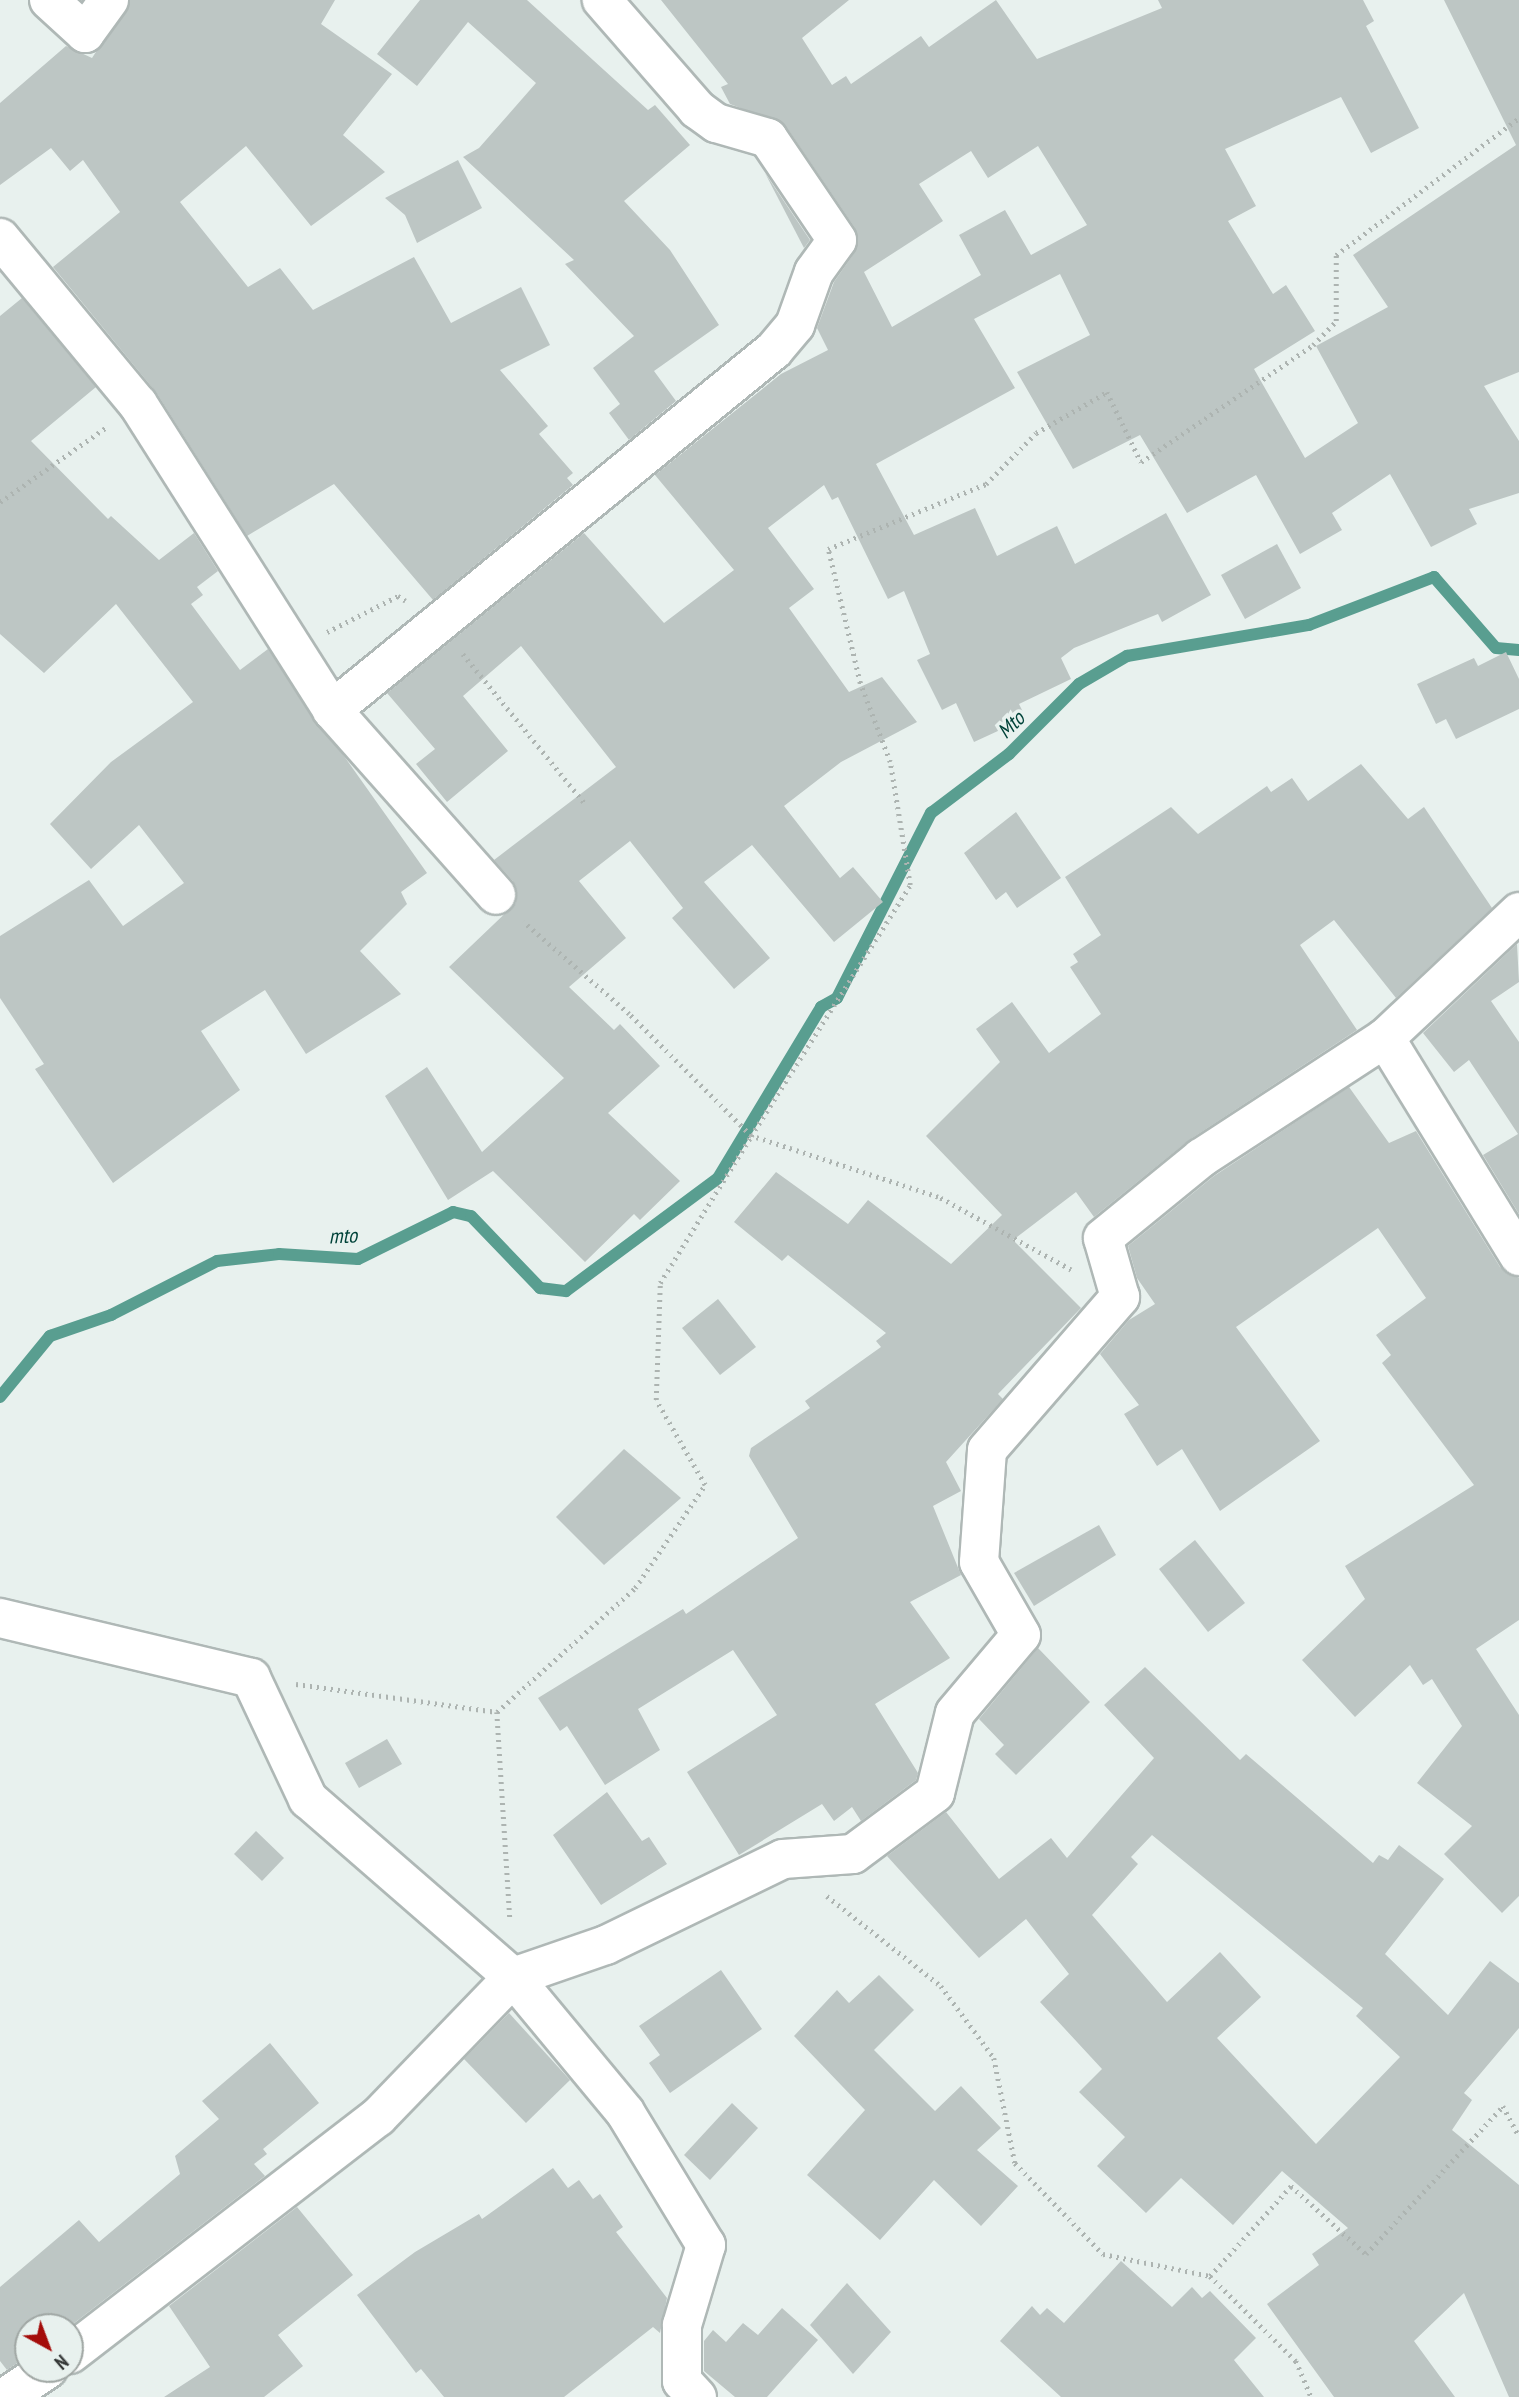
<!DOCTYPE html>
<html>
<head>
<meta charset="utf-8">
<style>
	body { margin:0 }
	#map { position:relative; width:1519px; height:2397px; overflow:hidden; background:#e8f1ee; font-family:"PT Sans Narrow",sans-serif }
	div>[style] { position:absolute }
	.stream>* { height:12px; margin:-6px; padding:0 6px; transform-origin:6px; border-radius:6px; background:#599e90 }
	.building>* { inset:0; background:#bdc6c4 }
	.path>* { height:4.5px; margin-top:-2.25px; transform-origin:0; background:repeating-linear-gradient(90deg,#adb4b1 0 2px,transparent 0 7px) }
	.roads { filter:drop-shadow(2px 0 #afb8b6) drop-shadow(-2px 0 #afb8b6) drop-shadow(0 2px #afb8b6) drop-shadow(0 -2px #afb8b6) }
	.minor>* { height:38px; margin:-19px; padding:0 19px; transform-origin:19px; border-radius:19px; background:#fff }
	span { translate:-50% -50%; white-space:nowrap; text-align:center; line-height:1.15; -webkit-text-stroke:7px #e8f1ee; paint-order:stroke }
	.water-label { font-size:21px; color:#014339; font-style:italic }
	.north { position:absolute; left:14px; top:2313px; width:70px; height:70px; box-sizing:border-box; background:#e8f1ee; border:2px solid #a0a7a4; border-radius:50%; rotate:139deg; font-size:19px; font-weight:700; line-height:28px; text-align:center; color:#343736 }
	.north::after { content:''; display:block; margin:auto; width:24px; height:32px; background:#a40d0a; clip-path:polygon(50% 0,100% 100%,50% 72%,0 100%) }
</style>
</head>
<body>
<div id="map">
	<div class="stream">
		<div style="left:0;top:1397px;width:79px;rotate:-50.7deg"></div>
		<div style="left:50px;top:1336px;width:65px;rotate:-19deg"></div>
		<div style="left:111px;top:1315px;width:119px;rotate:-27deg"></div>
		<div style="left:217px;top:1261px;width:62px;rotate:-6.4deg"></div>
		<div style="left:279px;top:1254px;width:79px;rotate:3.6deg"></div>
		<div style="left:358px;top:1259px;width:106px;rotate:-26.3deg"></div>
		<div style="left:453px;top:1212px;width:18px;rotate:13deg"></div>
		<div style="left:471px;top:1216px;width:100px;rotate:46.2deg"></div>
		<div style="left:540px;top:1288px;width:26px;rotate:7deg"></div>
		<div style="left:566px;top:1291px;width:189px;rotate:-36.6deg"></div>
		<div style="left:718px;top:1178px;width:200px;rotate:-58.9deg"></div>
		<div style="left:821px;top:1007px;width:18px;rotate:-29deg"></div>
		<div style="left:837px;top:998px;width:208px;rotate:-63.1deg"></div>
		<div style="left:931px;top:813px;width:98px;rotate:-37.1deg"></div>
		<div style="left:1009px;top:754px;width:99px;rotate:-45deg"></div>
		<div style="left:1079px;top:684px;width:56px;rotate:-30.3deg"></div>
		<div style="left:1127px;top:656px;width:185px;rotate:-9.7deg"></div>
		<div style="left:1309px;top:625px;width:134px;rotate:-21deg"></div>
		<div style="left:1434px;top:577px;width:94px;rotate:48.9deg"></div>
		<div style="left:1496px;top:648px;width:23px;rotate:5deg"></div>
	</div>
	<div class="building">
		<div style="clip-path:polygon(130px 0,335px 0,321px 24px,392px 74px,343px 135px,385px 172px,311px 226px,246px 146px,180px 202px,248px 287px,280px 268px,313px 310px,414px 257px,451px 323px,521px 287px,550px 345px,500px 370px,548px 426px,539px 434px,573px 473px,567px 478px,573px 485px,433px 600px,334px 484px,247px 536px,156px 392px,53px 267px,120px 212px,83px 160px,70px 171px,51px 148px,0 185px,0 103px,66px 46px,92px 58px)"></div>
		<div style="clip-path:polygon(420px 0,527px 0,648px 110px,655px 105px,690px 145px,624px 201px,670px 250px,719px 325px,654px 371px,676px 401px,629px 440px,609px 413px,620px 404px,593px 368px,634px 336px,565px 264px,574px 260px,463px 157px,479px 148px,536px 83px,468px 22px,417px 86px,377px 54px)"></div>
		<div style="clip-path:polygon(evenodd,661px 0,849px 0,802px 38px,832px 85px,846px 76px,851px 84px,921px 36px,929px 47px,996px 0,1037px 59px,1162px 8px,1158px 0,1363px 0,1374px 21px,1366px 26px,1419px 128px,1371px 153px,1341px 97px,1225px 149px,1256px 206px,1228px 221px,1273px 294px,1286px 285px,1315px 331px,1254px 369px,1305px 458px,1358px 423px,1316px 346px,1388px 307px,1353px 255px,1516px 145px,1444px 0,1519px 0,1519px 372px,1484px 386px,1519px 441px,1519px 493px,1469px 509px,1477px 524px,1431px 547px,1390px 474px,1332px 513px,1342px 530px,1300px 554px,1256px 475px,1187px 513px,1140px 435px,1073px 469px,1017px 372px,1090px 335px,1060px 274px,974px 319px,1015px 388px,876px 464px,914px 535px,975px 508px,997px 556px,1057px 526px,1075px 564px,1166px 513px,1211px 595px,1162px 622px,1158px 614px,1074px 648px,1061px 658px,1071px 679px,1019px 704px,1026px 718px,974px 742px,956px 703px,942px 710px,917px 660px,930px 654px,904px 591px,888px 599px,838px 497px,832px 500px,824px 485px,768px 528px,814px 589px,789px 608px,849px 692px,882px 677px,917px 722px,841px 762px,784px 806px,840px 878px,853px 867px,883px 902px,834px 942px,752px 845px,704px 882px,770px 958px,734px 989px,672px 918px,683px 908px,630px 841px,579px 881px,626px 938px,569px 987px,614px 1030px,620px 1024px,660px 1066px,608px 1113px,680px 1181px,640px 1220px,634px 1214px,585px 1262px,493px 1171px,448px 1200px,385px 1096px,427px 1067px,482px 1152px,564px 1078px,449px 967px,516px 903px,513px 881px,494px 860px,616px 767px,521px 646px,463px 696px,508px 751px,447px 802px,416px 764px,435px 749px,387px 693px,584px 533px,664px 623px,734px 570px,655px 475px,781px 374px,828px 350px,817px 328px,834px 282px,855px 252px,855px 228px,785px 125px,730px 104px,721px 87px,728px 84px,661px 0,1038px 146px,1087px 225px,1031px 255px,1005px 210px,959px 235px,981px 275px,892px 327px,864px 272px,943px 221px,919px 184px,971px 151px,988px 178px,1038px 146px)"></div>
		<div style="clip-path:polygon(458px 160px,482px 208px,417px 243px,405px 215px,385px 198px)"></div>
		<div style="clip-path:polygon(765px 173px,810px 240px,804px 248px)"></div>
		<div style="clip-path:polygon(22px 298px,96px 387px,31px 441px,108px 519px,111px 516px,159px 560px,194px 533px,218px 571px,197px 587px,203px 595px,191px 604px,240px 670px,268px 649px,427px 873px,401px 892px,407px 904px,360px 951px,401px 994px,306px 1054px,265px 990px,201px 1031px,240px 1090px,113px 1183px,35px 1069px,44px 1064px,0 998px,0 936px,89px 880px,123px 926px,184px 883px,139px 825px,91px 869px,50px 824px,111px 762px,193px 702px,116px 604px,44px 673px,0 634px,0 316px)"></div>
		<div style="clip-path:polygon(1277px 544px,1301px 588px,1245px 619px,1221px 575px)"></div>
		<div style="clip-path:polygon(1506px 652px,1519px 679px,1519px 709px,1456px 739px,1446px 719px,1436px 724px,1417px 684px,1474px 658px,1478px 666px)"></div>
		<div style="clip-path:polygon(1361px 764px,1408px 819px,1424px 807px,1492px 908px,1396px 998px,1334px 920px,1300px 945px,1357px 1030px,1189px 1140px,1094px 1217px,1076px 1192px,1013px 1240px,1081px 1308px,998px 1394px,1003px 1399px,946px 1462px,961px 1491px,933px 1506px,961px 1575px,910px 1602px,950px 1658px,875px 1704px,918px 1773px,916px 1780px,861px 1821px,852px 1807px,834px 1821px,822px 1804px,739px 1855px,687px 1772px,777px 1715px,733px 1650px,638px 1709px,660px 1750px,605px 1785px,567px 1726px,560px 1731px,538px 1698px,683px 1609px,686px 1614px,798px 1538px,749px 1456px,751px 1448px,810px 1408px,805px 1401px,881px 1347px,876px 1341px,886px 1333px,788px 1255px,782px 1261px,734px 1222px,776px 1172px,848px 1224px,868px 1200px,951px 1264px,1002px 1215px,926px 1136px,1000px 1062px,976px 1029px,1012px 1002px,1049px 1053px,1101px 1014px,1070px 967px,1078px 962px,1073px 954px,1101px 935px,1065px 877px,1171px 807px,1198px 834px,1267px 786px,1271px 792px,1292px 778px,1308px 801px)"></div>
		<div style="clip-path:polygon(1016px 812px,1061px 878px,1017px 908px,1006px 892px,996px 900px,964px 853px)"></div>
		<div style="clip-path:polygon(1517px 944px,1519px 982px,1491px 1001px,1519px 1042px,1519px 1214px,1483px 1155px,1518px 1134px,1469px 1060px,1454px 1072px,1423px 1033px)"></div>
		<div style="clip-path:polygon(1349px 1087px,1389px 1143px,1416px 1131px,1500px 1267px,1519px 1278px,1519px 1620px,1476px 1649px,1519px 1715px,1519px 1896px,1502px 1913px,1444px 1854px,1472px 1826px,1417px 1783px,1462px 1726px,1432px 1679px,1423px 1685px,1410px 1665px,1355px 1717px,1302px 1660px,1365px 1599px,1345px 1566px,1474px 1485px,1382px 1363px,1391px 1355px,1376px 1335px,1426px 1298px,1378px 1228px,1236px 1327px,1320px 1441px,1220px 1511px,1182px 1449px,1157px 1466px,1124px 1414px,1139px 1405px,1100px 1354px,1129px 1320px,1155px 1304px,1137px 1278px,1128px 1246px,1214px 1176px)"></div>
		<div style="clip-path:polygon(718px 1299px,756px 1347px,720px 1375px,682px 1328px)"></div>
		<div style="clip-path:polygon(624px 1449px,681px 1498px,604px 1565px,556px 1517px)"></div>
		<div style="clip-path:polygon(1099px 1525px,1116px 1555px,1034px 1606px,1014px 1573px)"></div>
		<div style="clip-path:polygon(1195px 1540px,1245px 1603px,1208px 1632px,1159px 1569px)"></div>
		<div style="clip-path:polygon(1038px 1648px,1090px 1702px,1016px 1775px,995px 1754px,1004px 1745px,979px 1719px)"></div>
		<div style="clip-path:polygon(evenodd,1145px 1667px,1240px 1760px,1246px 1754px,1373px 1863px,1379px 1855px,1388px 1860px,1399px 1845px,1444px 1879px,1385px 1954px,1448px 2015px,1490px 1961px,1519px 1983px,1519px 2028px,1464px 2093px,1472px 2100px,1452px 2130px,1519px 2185px,1519px 2397px,1509px 2397px,1464px 2293px,1414px 2341px,1455px 2397px,1334px 2397px,1267px 2304px,1319px 2265px,1312px 2254px,1348px 2228px,1282px 2171px,1233px 2225px,1181px 2178px,1146px 2213px,1097px 2166px,1125px 2137px,1079px 2092px,1102px 2069px,1040px 2002px,1069px 1974px,1026px 1919px,979px 1958px,887px 1856px,946px 1812px,999px 1879px,1051px 1838px,1067px 1858px,1154px 1758px,1104px 1705px,1145px 1667px,1152px 1835px,1363px 2008px,1356px 2016px,1400px 2057px,1316px 2144px,1217px 2038px,1261px 1997px,1220px 1952px,1167px 2002px,1092px 1915px,1138px 1864px,1131px 1857px,1152px 1835px)"></div>
		<div style="clip-path:polygon(387px 1739px,402px 1764px,359px 1788px,345px 1763px)"></div>
		<div style="clip-path:polygon(607px 1792px,642px 1841px,649px 1837px,667px 1864px,601px 1905px,553px 1835px)"></div>
		<div style="clip-path:polygon(256px 1831px,284px 1858px,262px 1881px,234px 1854px)"></div>
		<div style="clip-path:polygon(721px 1970px,762px 2029px,670px 2093px,649px 2063px,660px 2055px,639px 2026px)"></div>
		<div style="clip-path:polygon(879px 1975px,914px 2010px,874px 2050px,935px 2111px,961px 2086px,1001px 2128px,977px 2150px,1018px 2186px,981px 2226px,934px 2180px,880px 2240px,807px 2175px,865px 2110px,794px 2036px,837px 1990px,849px 2003px)"></div>
		<div style="clip-path:polygon(509px 2013px,570px 2080px,526px 2123px,464px 2059px)"></div>
		<div style="clip-path:polygon(270px 2043px,319px 2103px,263px 2149px,267px 2154px,254px 2164px,265px 2176px,69px 2327px,28px 2327px,28px 2356px,7px 2370px,0 2361px,0 2287px,79px 2220px,99px 2242px,180px 2174px,175px 2156px,219px 2119px,202px 2101px)"></div>
		<div style="clip-path:polygon(732px 2103px,758px 2128px,710px 2180px,684px 2155px)"></div>
		<div style="clip-path:polygon(553px 2168px,568px 2188px,579px 2180px,593px 2199px,600px 2194px,623px 2227px,616px 2232px,667px 2298px,660px 2333px,653px 2327px,564px 2397px,444px 2397px,421px 2369px,416px 2373px,357px 2295px,415px 2252px,479px 2214px,482px 2219px)"></div>
		<div style="clip-path:polygon(297px 2207px,353px 2275px,278px 2335px,303px 2366px,264px 2397px,164px 2397px,210px 2367px,169px 2306px)"></div>
		<div style="clip-path:polygon(1121px 2261px,1172px 2307px,1192px 2287px,1202px 2298px,1210px 2291px,1256px 2338px,1234px 2360px,1264px 2397px,1061px 2397px,1000px 2341px,1032px 2306px,1040px 2315px,1047px 2308px,1064px 2323px)"></div>
		<div style="clip-path:polygon(847px 2283px,891px 2332px,853px 2374px,810px 2325px)"></div>
		<div style="clip-path:polygon(782px 2308px,818px 2340px,767px 2397px,735px 2397px,704px 2371px,704px 2341px,713px 2330px,726px 2342px,743px 2323px,758px 2335px)"></div>
	</div>
	<div class="path">
		<div style="left:0;top:502px;width:132px;rotate:-35.1deg"></div>
		<div style="left:327px;top:632px;width:80px;rotate:-26.9deg"></div>
		<div style="left:398px;top:596px;width:9px;rotate:32deg"></div>
		<div style="left:463px;top:654px;width:195px;rotate:50.8deg"></div>
		<div style="left:1071px;top:1270px;width:152px;rotate:-151.2deg"></div>
		<div style="left:938px;top:1197px;width:197px;rotate:-161.9deg"></div>
		<div style="left:751px;top:1136px;width:297px;rotate:-57.6deg"></div>
		<div style="left:910px;top:885px;width:125px;rotate:-99.2deg"></div>
		<div style="left:890px;top:762px;width:85px;rotate:-110.8deg"></div>
		<div style="left:860px;top:683px;width:138px;rotate:-103.4deg"></div>
		<div style="left:828px;top:549px;width:171px;rotate:-22.4deg"></div>
		<div style="left:986px;top:484px;width:71px;rotate:-45.6deg"></div>
		<div style="left:1036px;top:433px;width:82px;rotate:-30deg"></div>
		<div style="left:1107px;top:392px;width:78px;rotate:64.1deg"></div>
		<div style="left:1141px;top:462px;width:208px;rotate:-34.2deg"></div>
		<div style="left:1313px;top:345px;width:33px;rotate:-46deg"></div>
		<div style="left:1336px;top:321px;width:66px;rotate:-90deg"></div>
		<div style="left:1336px;top:255px;width:229px;rotate:-36.8deg"></div>
		<div style="left:296px;top:1684px;width:203px;rotate:7.9deg"></div>
		<div style="left:497px;top:1712px;width:186px;rotate:-41.9deg"></div>
		<div style="left:635px;top:1588px;width:125px;rotate:-55.8deg"></div>
		<div style="left:705px;top:1485px;width:98px;rotate:-120deg"></div>
		<div style="left:656px;top:1400px;width:117px;rotate:-88deg"></div>
		<div style="left:660px;top:1283px;width:173px;rotate:-58.2deg"></div>
		<div style="left:751px;top:1136px;width:173px;rotate:-135deg"></div>
		<div style="left:629px;top:1014px;width:140px;rotate:-139deg"></div>
		<div style="left:497px;top:1712px;width:209px;rotate:86.4deg"></div>
		<div style="left:827px;top:1896px;width:145px;rotate:38.3deg"></div>
		<div style="left:941px;top:1986px;width:89px;rotate:53.6deg"></div>
		<div style="left:994px;top:2058px;width:107px;rotate:78.7deg"></div>
		<div style="left:1015px;top:2163px;width:127px;rotate:46deg"></div>
		<div style="left:1103px;top:2254px;width:109px;rotate:11.6deg"></div>
		<div style="left:1210px;top:2276px;width:121px;rotate:-48deg"></div>
		<div style="left:1291px;top:2186px;width:101px;rotate:42.2deg"></div>
		<div style="left:1366px;top:2254px;width:202px;rotate:-47.2deg"></div>
		<div style="left:1503px;top:2106px;width:34px;rotate:62deg"></div>
		<div style="left:1210px;top:2276px;width:121px;rotate:44.7deg"></div>
		<div style="left:1296px;top:2361px;width:39px;rotate:67deg"></div>
	</div>
	<div class="roads">
		<div class="minor">
			<div style="left:49px;top:0;width:49px;rotate:42.5deg"></div>
			<div style="left:85px;top:33px;width:41px;rotate:-54deg"></div>
			<div style="left:0;top:238px;width:216px;rotate:50.3deg"></div>
			<div style="left:138px;top:404px;width:362px;rotate:57.6deg"></div>
			<div style="left:332px;top:710px;width:247px;rotate:48.4deg"></div>
			<div style="left:332px;top:710px;width:570px;rotate:-39.16deg"></div>
			<div style="left:774px;top:350px;width:33px;rotate:-50deg"></div>
			<div style="left:795px;top:325px;width:56px;rotate:-70.3deg"></div>
			<div style="left:814px;top:272px;width:39px;rotate:-54deg"></div>
			<div style="left:837px;top:240px;width:123px;rotate:-124.1deg"></div>
			<div style="left:768px;top:138px;width:54px;rotate:-163.9deg"></div>
			<div style="left:716px;top:123px;width:24px;rotate:-144deg"></div>
			<div style="left:697px;top:109px;width:145px;rotate:-131.1deg"></div>
			<div style="left:1385px;top:1038px;width:256px;rotate:58.4deg"></div>
			<div style="left:0;top:1618px;width:258px;rotate:13.4deg"></div>
			<div style="left:251px;top:1678px;width:134px;rotate:64.8deg"></div>
			<div style="left:308px;top:1799px;width:271px;rotate:41deg"></div>
			<div style="left:513px;top:1977px;width:175px;rotate:50.3deg"></div>
			<div style="left:625px;top:2112px;width:156px;rotate:58.7deg"></div>
			<div style="left:706px;top:2245px;width:84px;rotate:106.7deg"></div>
			<div style="left:682px;top:2325px;width:56px;rotate:90deg"></div>
			<div style="left:682px;top:2381px;width:22px;rotate:47deg"></div>
			<div style="left:70px;top:2354px;width:389px;rotate:-37.6deg"></div>
			<div style="left:378px;top:2117px;width:194px;rotate:-46deg"></div>
			<div style="left:513px;top:1977px;width:98px;rotate:-19deg"></div>
			<div style="left:606px;top:1945px;width:197px;rotate:-25.9deg"></div>
			<div style="left:783px;top:1859px;width:70px;rotate:-4.1deg"></div>
			<div style="left:853px;top:1854px;width:102px;rotate:-36.6deg"></div>
			<div style="left:935px;top:1793px;width:82px;rotate:-76deg"></div>
			<div style="left:955px;top:1713px;width:102px;rotate:-49.8deg"></div>
			<div style="left:1021px;top:1635px;width:84px;rotate:-119.9deg"></div>
			<div style="left:979px;top:1562px;width:112px;rotate:-85.9deg"></div>
			<div style="left:987px;top:1450px;width:203px;rotate:-49deg"></div>
			<div style="left:1120px;top:1297px;width:61px;rotate:-106.1deg"></div>
			<div style="left:1103px;top:1238px;width:127px;rotate:-39.2deg"></div>
			<div style="left:1201px;top:1158px;width:220px;rotate:-33.1deg"></div>
			<div style="left:1385px;top:1038px;width:184px;rotate:-43.2deg"></div>
			<div style="left:6px;top:2397px;width:50px;rotate:-33.7deg"></div>
		</div>
	</div>
	<div class="water-label">
		<span style="left:1011px;top:725px;rotate:-45deg">Mto</span>
		<span style="left:343px;top:1236px;rotate:-2deg">mto</span>
	</div>
	<div class="north">N</div>
</div>
</body>
</html>
